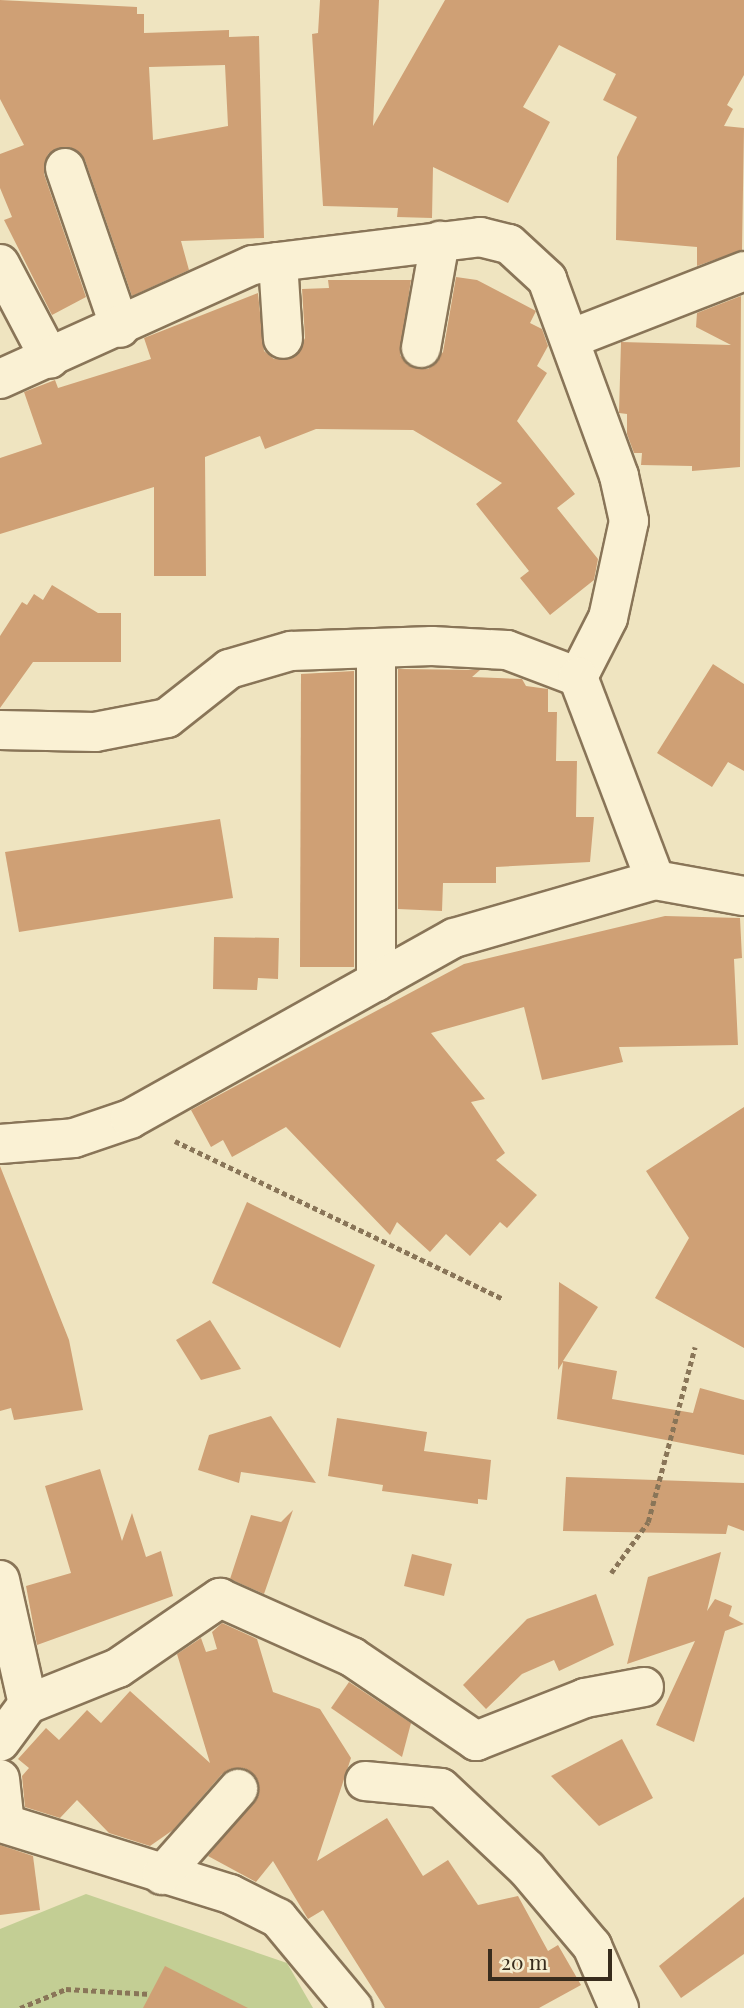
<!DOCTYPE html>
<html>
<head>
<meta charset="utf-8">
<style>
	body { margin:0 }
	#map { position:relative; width:744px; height:2008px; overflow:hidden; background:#efe4c0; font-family:"Playfair Display",serif }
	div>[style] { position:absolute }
	.green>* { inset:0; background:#c3ce94 }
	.building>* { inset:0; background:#cfa075 }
	.path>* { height:4.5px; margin-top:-2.25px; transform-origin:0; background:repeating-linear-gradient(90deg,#897558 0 5px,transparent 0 8.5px) }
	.roads { filter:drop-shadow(2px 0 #897558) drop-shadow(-2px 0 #897558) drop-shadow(0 2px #897558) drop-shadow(0 -2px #897558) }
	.minor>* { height:38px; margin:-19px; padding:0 19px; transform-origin:19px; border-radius:19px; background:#faf1d4 }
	span { translate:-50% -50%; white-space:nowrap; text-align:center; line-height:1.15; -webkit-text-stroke:5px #f6eed0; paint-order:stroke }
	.scale { position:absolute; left:488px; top:1949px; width:124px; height:32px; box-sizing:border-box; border:4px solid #382c1d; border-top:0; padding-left:9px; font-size:21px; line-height:24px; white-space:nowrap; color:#382c1d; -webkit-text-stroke:5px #f6eed0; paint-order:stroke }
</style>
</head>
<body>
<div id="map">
	<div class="green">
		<div style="clip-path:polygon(86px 1894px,287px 1963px,313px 2008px,0 2008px,0 1929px)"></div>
	</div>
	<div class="building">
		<div style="clip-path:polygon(evenodd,0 0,137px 7px,137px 14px,144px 14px,144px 33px,229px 30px,229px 37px,259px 36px,264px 238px,181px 241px,189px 270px,132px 296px,85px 160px,70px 147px,57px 148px,48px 154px,44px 174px,86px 297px,52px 315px,4px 220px,12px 217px,0 188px,0 154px,24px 145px,0 99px,0 0,225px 65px,228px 126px,153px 140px,149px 67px,225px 65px)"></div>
		<div style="clip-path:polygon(320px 0,379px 0,373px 126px,445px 0,744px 0,744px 75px,727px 105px,733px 109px,724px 126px,744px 128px,742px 250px,697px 266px,697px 247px,616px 240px,617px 157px,637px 117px,603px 100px,616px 74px,559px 45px,523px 107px,550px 122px,508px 203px,433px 167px,432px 218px,397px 217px,398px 208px,323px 206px,312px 34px,318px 33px)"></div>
		<div style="clip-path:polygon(456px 277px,477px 280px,536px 311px,530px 323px,542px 329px,548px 346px,537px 366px,547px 373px,517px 421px,575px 494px,557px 508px,598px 559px,594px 580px,550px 615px,520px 578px,529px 571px,476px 504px,502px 483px,413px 430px,316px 429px,265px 449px,260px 436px,205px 457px,206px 576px,154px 576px,154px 487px,0 534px,0 458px,42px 444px,24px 392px,55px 380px,58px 388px,151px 359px,144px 338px,258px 293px,264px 351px,274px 359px,295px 357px,305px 338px,302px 289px,329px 288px,328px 280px,411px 280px,400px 355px,408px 365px,428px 369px,443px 352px)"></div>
		<div style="clip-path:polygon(741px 296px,740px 467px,692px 471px,692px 466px,641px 465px,642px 453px,634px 453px,627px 434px,627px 414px,619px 413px,621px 342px,731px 345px,696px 327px,697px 313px)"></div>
		<div style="clip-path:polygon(52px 585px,98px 613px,121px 613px,121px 662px,33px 662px,0 708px,0 636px,22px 602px,27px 605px,34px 594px,43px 600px)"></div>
		<div style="clip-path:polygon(713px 664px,744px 684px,744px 771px,728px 762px,712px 787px,657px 753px)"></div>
		<div style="clip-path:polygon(398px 669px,480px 670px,472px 677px,522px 679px,526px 686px,548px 689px,548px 712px,557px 712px,556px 761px,577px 761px,576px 817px,594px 817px,590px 862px,496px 867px,496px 883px,443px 883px,442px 911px,398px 909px)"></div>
		<div style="clip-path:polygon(354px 671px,354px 967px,300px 967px,301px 674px)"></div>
		<div style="clip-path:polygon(220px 819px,233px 898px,19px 932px,5px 852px)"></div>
		<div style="clip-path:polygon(665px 916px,740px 918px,742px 958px,734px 959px,738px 1045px,619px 1047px,623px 1062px,542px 1080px,524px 1007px,431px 1033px,485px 1099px,471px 1102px,505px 1153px,496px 1160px,537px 1195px,507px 1228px,500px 1222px,470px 1256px,446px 1234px,430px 1252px,397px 1222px,390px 1235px,286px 1127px,232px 1157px,223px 1140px,211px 1147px,191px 1110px,464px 964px)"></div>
		<div style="clip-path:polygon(214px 937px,279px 938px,278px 979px,258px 978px,257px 990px,213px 989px)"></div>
		<div style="clip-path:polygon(744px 1107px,744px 1348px,655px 1298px,689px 1238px,646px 1171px)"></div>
		<div style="clip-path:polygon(0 1166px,69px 1340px,83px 1410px,14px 1420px,11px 1408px,0 1411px)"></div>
		<div style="clip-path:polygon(247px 1202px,375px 1265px,340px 1348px,212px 1283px)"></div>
		<div style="clip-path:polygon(559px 1282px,598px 1307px,563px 1361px,617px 1371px,612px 1399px,693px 1413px,700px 1388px,744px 1400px,744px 1455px,557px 1419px,563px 1362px,558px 1370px)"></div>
		<div style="clip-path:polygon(210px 1320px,241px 1369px,201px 1380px,176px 1340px)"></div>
		<div style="clip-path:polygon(271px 1416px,316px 1483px,241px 1472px,239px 1483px,198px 1470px,209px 1435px)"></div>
		<div style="clip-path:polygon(337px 1418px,427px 1432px,424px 1451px,491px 1460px,487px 1500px,478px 1499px,478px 1504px,382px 1491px,383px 1485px,328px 1476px)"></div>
		<div style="clip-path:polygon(100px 1469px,122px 1541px,132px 1513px,146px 1557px,161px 1551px,173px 1596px,37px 1645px,26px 1586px,71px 1573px,45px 1486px)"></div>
		<div style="clip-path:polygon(566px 1477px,744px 1483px,744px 1531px,728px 1525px,726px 1534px,563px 1531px)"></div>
		<div style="clip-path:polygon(293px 1510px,264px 1594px,230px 1579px,251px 1515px,281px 1522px)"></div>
		<div style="clip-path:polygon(721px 1552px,707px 1611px,715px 1599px,732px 1606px,729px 1616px,744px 1624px,725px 1631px,694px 1742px,656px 1725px,695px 1641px,627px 1664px,648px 1577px)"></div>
		<div style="clip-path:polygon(412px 1554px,452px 1564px,444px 1596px,404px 1586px)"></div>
		<div style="clip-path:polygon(596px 1594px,614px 1645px,559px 1671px,554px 1660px,522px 1674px,486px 1709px,463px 1685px,527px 1619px)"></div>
		<div style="clip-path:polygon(222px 1623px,257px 1639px,273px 1692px,320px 1709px,351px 1758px,317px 1861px,387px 1818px,423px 1876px,448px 1860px,478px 1905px,518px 1896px,548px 1951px,558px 1945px,581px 1985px,539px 2008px,385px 2008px,323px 1910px,308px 1919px,273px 1861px,256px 1882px,208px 1856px,259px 1794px,258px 1781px,243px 1768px,222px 1774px,173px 1830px,150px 1846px,109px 1833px,77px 1800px,60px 1818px,25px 1807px,22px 1776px,29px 1768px,18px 1759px,46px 1728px,59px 1740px,87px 1710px,101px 1723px,130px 1691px,210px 1763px,177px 1654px,201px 1638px,206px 1652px,217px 1649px,212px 1632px)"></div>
		<div style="clip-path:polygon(349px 1682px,411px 1723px,402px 1757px,331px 1708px)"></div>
		<div style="clip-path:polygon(622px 1739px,653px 1798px,599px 1826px,551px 1776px)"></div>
		<div style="clip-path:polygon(0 1845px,33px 1856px,40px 1910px,0 1915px)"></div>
		<div style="clip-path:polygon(744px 1897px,744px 1954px,681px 1998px,659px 1966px)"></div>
		<div style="clip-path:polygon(165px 1966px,248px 2008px,143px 2008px)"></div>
	</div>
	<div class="path">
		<div style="left:175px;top:1141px;width:365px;rotate:25.7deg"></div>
		<div style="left:611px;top:1573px;width:63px;rotate:-54deg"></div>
		<div style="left:648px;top:1522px;width:181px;rotate:-75deg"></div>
		<div style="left:20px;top:2008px;width:50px;rotate:-22.4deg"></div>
		<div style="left:66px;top:1989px;width:85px;rotate:3.4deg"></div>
	</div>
	<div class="roads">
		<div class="minor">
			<div style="left:65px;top:168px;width:169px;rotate:71deg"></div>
			<div style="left:278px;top:262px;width:77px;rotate:86.3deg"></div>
			<div style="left:0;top:264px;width:107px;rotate:62.2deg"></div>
			<div style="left:570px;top:339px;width:187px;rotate:-21.3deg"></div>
			<div style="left:421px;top:348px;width:109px;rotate:-79.9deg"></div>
			<div style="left:0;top:379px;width:277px;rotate:-24.3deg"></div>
			<div style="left:253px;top:265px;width:229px;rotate:-7deg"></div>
			<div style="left:480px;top:237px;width:30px;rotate:14deg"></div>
			<div style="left:509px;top:244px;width:52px;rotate:42.6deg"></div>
			<div style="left:547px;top:279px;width:210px;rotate:69.9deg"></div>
			<div style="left:619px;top:476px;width:46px;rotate:77.5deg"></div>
			<div style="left:629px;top:521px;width:99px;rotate:102.2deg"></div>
			<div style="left:608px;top:618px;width:66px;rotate:117deg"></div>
			<div style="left:376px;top:649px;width:333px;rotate:90deg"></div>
			<div style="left:0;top:730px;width:95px;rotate:1.2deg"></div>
			<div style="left:95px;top:732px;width:73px;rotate:-11deg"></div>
			<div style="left:167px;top:718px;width:79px;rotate:-38.3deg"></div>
			<div style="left:229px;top:669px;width:65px;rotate:-16.2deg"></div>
			<div style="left:291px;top:651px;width:141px;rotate:-2deg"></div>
			<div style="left:432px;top:646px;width:75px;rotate:3.1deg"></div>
			<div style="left:507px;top:650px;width:76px;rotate:20.8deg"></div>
			<div style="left:578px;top:677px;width:217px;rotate:69.2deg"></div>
			<div style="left:0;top:1144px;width:74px;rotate:-4.6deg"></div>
			<div style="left:74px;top:1138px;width:59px;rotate:-18.7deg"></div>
			<div style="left:130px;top:1119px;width:371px;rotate:-29.2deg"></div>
			<div style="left:454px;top:938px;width:209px;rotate:-16.1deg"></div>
			<div style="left:655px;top:880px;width:90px;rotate:10.2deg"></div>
			<div style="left:0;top:1580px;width:127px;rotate:77.3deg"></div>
			<div style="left:28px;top:1704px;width:47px;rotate:126.4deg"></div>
			<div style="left:28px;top:1704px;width:97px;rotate:-21.8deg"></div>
			<div style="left:118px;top:1668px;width:124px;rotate:-34.5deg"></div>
			<div style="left:220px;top:1598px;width:145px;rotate:24.1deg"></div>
			<div style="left:352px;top:1657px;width:150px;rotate:34.1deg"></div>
			<div style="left:476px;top:1741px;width:117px;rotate:-21.5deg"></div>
			<div style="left:585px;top:1698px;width:60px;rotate:-10.6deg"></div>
			<div style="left:0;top:1779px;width:45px;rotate:83.7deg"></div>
			<div style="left:5px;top:1824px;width:236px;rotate:17.3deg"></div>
			<div style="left:230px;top:1894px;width:54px;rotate:26.6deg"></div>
			<div style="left:278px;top:1918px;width:117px;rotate:50.2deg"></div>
			<div style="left:365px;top:1781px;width:76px;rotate:5.3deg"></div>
			<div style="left:441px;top:1788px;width:118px;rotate:43.3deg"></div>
			<div style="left:527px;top:1869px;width:101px;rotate:49.8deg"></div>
			<div style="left:592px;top:1946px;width:68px;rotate:66.5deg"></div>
			<div style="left:162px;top:1875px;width:115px;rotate:-48.5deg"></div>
		</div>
	</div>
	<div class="scale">20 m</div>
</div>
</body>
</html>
